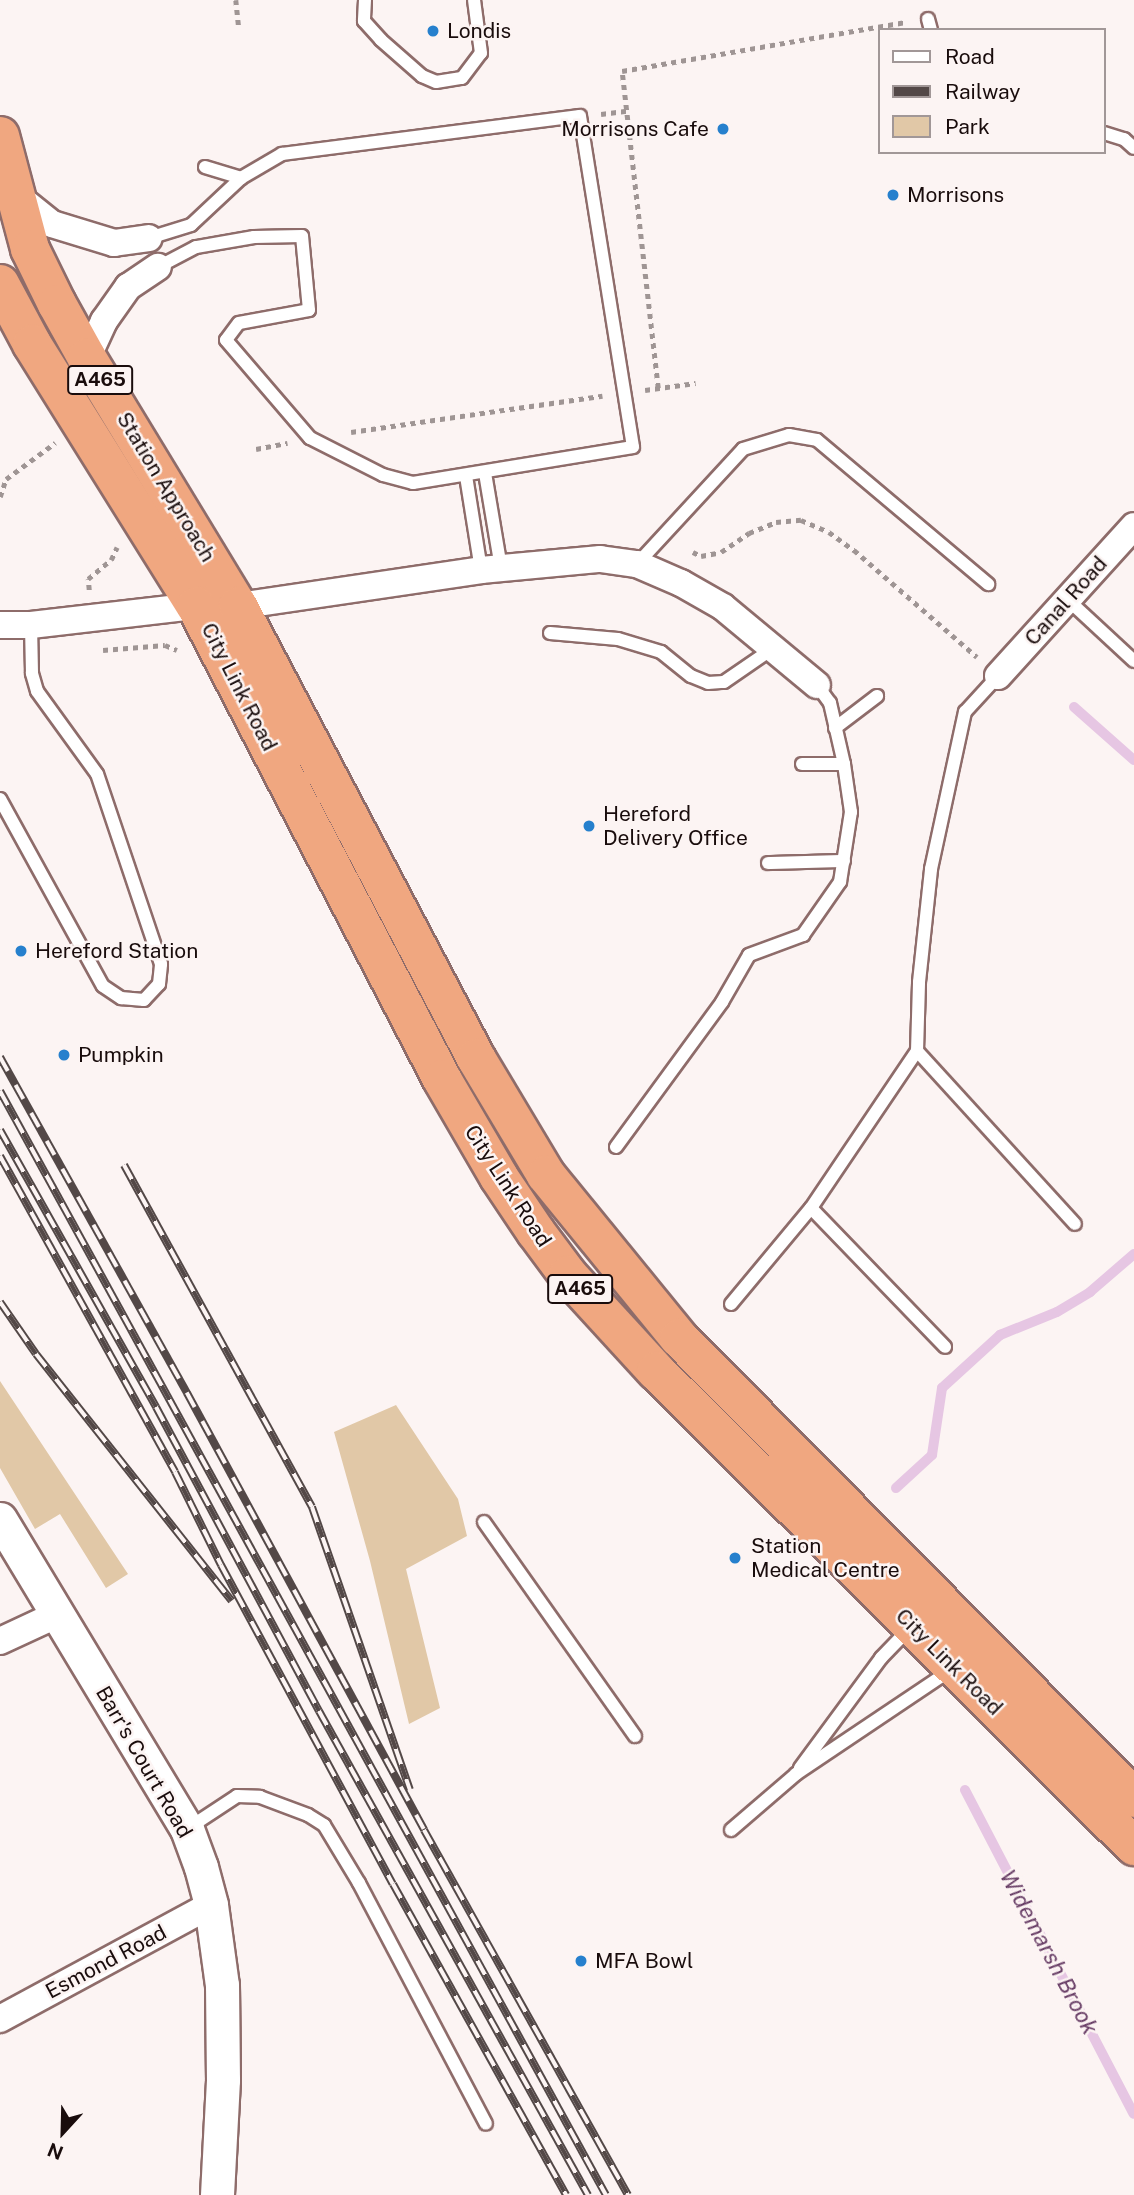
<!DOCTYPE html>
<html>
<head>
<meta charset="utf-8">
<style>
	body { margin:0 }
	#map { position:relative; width:1134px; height:2195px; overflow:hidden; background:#fcf4f3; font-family:"Public Sans",sans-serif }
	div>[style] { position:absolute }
	.green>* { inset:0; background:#e1c8a7 }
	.stream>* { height:10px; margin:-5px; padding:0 5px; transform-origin:5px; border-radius:5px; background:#e6c6e3 }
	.path>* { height:4.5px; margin-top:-2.25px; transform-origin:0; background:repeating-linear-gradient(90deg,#9f9594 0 5px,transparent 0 10px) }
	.roads { filter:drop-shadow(2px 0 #8e6c6a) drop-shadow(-2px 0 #8e6c6a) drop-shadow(0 2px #8e6c6a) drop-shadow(0 -2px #8e6c6a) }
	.service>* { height:12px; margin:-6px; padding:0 6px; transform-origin:6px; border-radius:6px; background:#fff }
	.minor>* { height:26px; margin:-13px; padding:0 13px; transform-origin:13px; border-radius:13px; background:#fff }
	.tertiary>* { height:33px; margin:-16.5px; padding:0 16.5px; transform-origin:16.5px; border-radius:16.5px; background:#fff }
	.trunk>* { height:38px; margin:-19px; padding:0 19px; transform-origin:19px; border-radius:19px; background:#f0a780 }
	.rail>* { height:8px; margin-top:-4px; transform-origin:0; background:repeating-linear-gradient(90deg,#fcf4f3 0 16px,#534847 0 32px); box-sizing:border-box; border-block:2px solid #534847 }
	.dots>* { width:19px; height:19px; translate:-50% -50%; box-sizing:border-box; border:4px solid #fcf4f3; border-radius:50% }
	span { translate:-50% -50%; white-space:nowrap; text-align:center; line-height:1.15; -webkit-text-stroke:5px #fcf4f3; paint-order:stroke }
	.shield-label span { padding:2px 5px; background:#fcf4f3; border:2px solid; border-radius:5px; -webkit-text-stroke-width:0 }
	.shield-label { font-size:19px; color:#190c0c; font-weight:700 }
	.poi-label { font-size:21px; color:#190c0c }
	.left { translate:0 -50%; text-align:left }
	.right { translate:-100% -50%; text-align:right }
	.street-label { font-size:21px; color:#190c0c }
	.water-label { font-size:23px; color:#693f67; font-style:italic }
	.legend { position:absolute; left:878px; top:28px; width:228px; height:126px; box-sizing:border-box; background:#fcf4f3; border:2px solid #a19797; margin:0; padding:9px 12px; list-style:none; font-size:21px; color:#190c0c }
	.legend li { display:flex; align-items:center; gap:14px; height:35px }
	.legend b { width:35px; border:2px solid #a19797 }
	.north { position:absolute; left:28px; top:2097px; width:70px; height:70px; -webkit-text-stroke:5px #fcf4f3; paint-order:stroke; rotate:202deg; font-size:19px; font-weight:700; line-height:28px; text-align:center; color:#190c0c }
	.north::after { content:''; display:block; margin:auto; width:24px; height:32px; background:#190c0c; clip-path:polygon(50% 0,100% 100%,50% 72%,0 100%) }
</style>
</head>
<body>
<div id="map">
	<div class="green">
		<div style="clip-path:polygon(0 1381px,128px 1574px,106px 1588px,60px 1514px,35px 1529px,0 1468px)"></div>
		<div style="clip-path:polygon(396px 1405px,458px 1499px,467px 1536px,406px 1569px,440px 1708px,409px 1724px,370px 1561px,334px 1432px)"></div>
	</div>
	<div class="stream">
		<div style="left:1074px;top:707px;width:80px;rotate:41.5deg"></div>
		<div style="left:896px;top:1488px;width:49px;rotate:-42.5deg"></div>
		<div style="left:932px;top:1455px;width:68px;rotate:-81.5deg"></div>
		<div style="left:942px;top:1388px;width:79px;rotate:-42.4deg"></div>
		<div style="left:1000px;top:1335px;width:61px;rotate:-22deg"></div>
		<div style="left:1057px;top:1312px;width:39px;rotate:-31deg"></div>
		<div style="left:1090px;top:1292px;width:58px;rotate:-40.8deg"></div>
		<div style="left:965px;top:1790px;width:365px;rotate:62.5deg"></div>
	</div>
	<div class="path">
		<div style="left:236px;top:0;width:28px;rotate:84deg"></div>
		<div style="left:601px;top:114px;width:26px;rotate:-7deg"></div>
		<div style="left:658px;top:388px;width:319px;rotate:-96.5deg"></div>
		<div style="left:622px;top:71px;width:288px;rotate:-9.8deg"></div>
		<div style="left:645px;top:390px;width:51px;rotate:-7.8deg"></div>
		<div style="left:351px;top:432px;width:254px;rotate:-8.2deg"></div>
		<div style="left:256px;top:449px;width:32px;rotate:-11deg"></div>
		<div style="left:0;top:497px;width:19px;rotate:-72deg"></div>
		<div style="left:6px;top:479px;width:61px;rotate:-36.3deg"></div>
		<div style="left:693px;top:552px;width:9px;rotate:27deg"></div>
		<div style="left:701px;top:556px;width:20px;rotate:-11deg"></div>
		<div style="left:721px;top:552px;width:34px;rotate:-34deg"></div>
		<div style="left:749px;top:533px;width:29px;rotate:-22deg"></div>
		<div style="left:776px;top:522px;width:25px;rotate:-5deg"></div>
		<div style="left:801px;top:520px;width:30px;rotate:23deg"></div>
		<div style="left:829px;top:532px;width:31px;rotate:36deg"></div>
		<div style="left:854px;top:550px;width:163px;rotate:41deg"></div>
		<div style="left:89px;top:590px;width:11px;rotate:-95deg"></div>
		<div style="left:88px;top:579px;width:30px;rotate:-40deg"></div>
		<div style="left:111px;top:560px;width:14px;rotate:-65deg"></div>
		<div style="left:103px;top:650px;width:62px;rotate:-4.6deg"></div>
		<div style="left:165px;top:645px;width:13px;rotate:23deg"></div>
	</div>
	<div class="roads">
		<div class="service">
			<div style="left:365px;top:0;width:21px;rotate:93deg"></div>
			<div style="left:364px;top:21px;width:25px;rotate:48deg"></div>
			<div style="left:381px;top:40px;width:55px;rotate:41.3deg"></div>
			<div style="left:422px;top:76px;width:15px;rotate:23deg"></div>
			<div style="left:436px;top:82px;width:26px;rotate:-9deg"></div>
			<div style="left:462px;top:78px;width:31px;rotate:-53deg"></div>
			<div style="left:481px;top:53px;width:53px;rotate:-97.5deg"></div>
			<div style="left:928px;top:19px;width:11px;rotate:75deg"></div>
			<div style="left:1104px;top:133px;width:21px;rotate:17deg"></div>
			<div style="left:1124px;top:139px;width:13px;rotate:42deg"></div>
			<div style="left:205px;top:167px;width:38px;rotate:17deg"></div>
			<div style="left:149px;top:238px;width:44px;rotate:-17.2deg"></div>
			<div style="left:191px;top:225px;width:69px;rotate:-43.2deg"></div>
			<div style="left:241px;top:178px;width:48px;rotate:-30.3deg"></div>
			<div style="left:282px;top:154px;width:300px;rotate:-7.3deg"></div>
			<div style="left:580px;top:116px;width:335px;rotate:80.9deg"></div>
			<div style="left:633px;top:447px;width:223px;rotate:170.7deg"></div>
			<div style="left:413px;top:483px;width:31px;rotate:-165deg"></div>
			<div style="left:383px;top:475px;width:82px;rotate:-153.1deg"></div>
			<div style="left:310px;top:438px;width:129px;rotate:-130.6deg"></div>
			<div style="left:226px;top:340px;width:21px;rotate:-53deg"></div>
			<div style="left:239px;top:323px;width:71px;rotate:-10.5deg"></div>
			<div style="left:309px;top:310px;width:74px;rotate:-95.4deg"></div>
			<div style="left:302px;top:236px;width:48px;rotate:178.8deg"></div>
			<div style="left:254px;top:237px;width:59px;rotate:170.2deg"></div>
			<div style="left:196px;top:247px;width:43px;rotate:152.2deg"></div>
			<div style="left:485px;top:473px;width:96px;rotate:80.4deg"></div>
			<div style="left:466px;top:476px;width:95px;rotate:80.9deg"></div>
			<div style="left:637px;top:564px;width:156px;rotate:-47.3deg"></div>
			<div style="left:743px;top:449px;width:48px;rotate:-16.9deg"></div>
			<div style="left:789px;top:435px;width:28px;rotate:10deg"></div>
			<div style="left:817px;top:440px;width:224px;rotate:40.1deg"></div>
			<div style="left:1067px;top:599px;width:91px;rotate:42.8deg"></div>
			<div style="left:550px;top:633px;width:68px;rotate:5deg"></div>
			<div style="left:618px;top:639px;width:45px;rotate:16.8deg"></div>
			<div style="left:661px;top:652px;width:38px;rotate:39deg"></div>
			<div style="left:691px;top:676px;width:18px;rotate:22deg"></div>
			<div style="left:708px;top:683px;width:16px;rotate:-4deg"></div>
			<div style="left:724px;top:682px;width:58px;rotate:-34.5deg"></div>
			<div style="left:835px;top:728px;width:53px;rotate:-37.3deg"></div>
			<div style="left:802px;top:764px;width:42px"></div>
			<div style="left:0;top:799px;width:213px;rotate:61.2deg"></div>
			<div style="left:103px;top:986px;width:22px;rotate:34deg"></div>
			<div style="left:121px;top:998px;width:23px;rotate:5deg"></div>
			<div style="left:144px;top:1000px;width:22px;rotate:-47deg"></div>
			<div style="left:159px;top:984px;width:20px;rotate:-84deg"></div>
			<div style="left:161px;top:964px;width:200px;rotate:-108.6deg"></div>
			<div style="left:97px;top:774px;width:102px;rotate:-125.9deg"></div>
			<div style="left:37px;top:691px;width:19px;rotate:-106deg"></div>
			<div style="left:32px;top:673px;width:48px;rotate:-91.2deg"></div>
			<div style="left:768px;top:863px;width:76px;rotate:-1.5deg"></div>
			<div style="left:917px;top:1051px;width:234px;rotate:47.6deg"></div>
			<div style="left:616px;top:1147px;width:180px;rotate:-53.8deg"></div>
			<div style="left:722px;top:1002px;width:54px;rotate:-60.1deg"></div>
			<div style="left:749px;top:955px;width:58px;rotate:-20.3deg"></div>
			<div style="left:803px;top:935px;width:65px;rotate:-55.1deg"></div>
			<div style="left:840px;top:882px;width:71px;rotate:-81.1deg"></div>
			<div style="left:851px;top:812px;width:49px;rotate:-98.3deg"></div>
			<div style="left:844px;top:764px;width:63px;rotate:-102.9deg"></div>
			<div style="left:830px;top:703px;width:22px;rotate:-126deg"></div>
			<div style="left:811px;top:1208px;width:193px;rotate:46deg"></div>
			<div style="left:731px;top:1304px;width:125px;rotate:-50.2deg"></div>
			<div style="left:811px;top:1208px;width:189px;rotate:-56deg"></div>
			<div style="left:917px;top:1051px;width:69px;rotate:-88.3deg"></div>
			<div style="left:919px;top:982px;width:114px;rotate:-83.9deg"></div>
			<div style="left:931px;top:869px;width:161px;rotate:-77.8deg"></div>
			<div style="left:965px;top:712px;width:49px;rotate:-47.5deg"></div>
			<div style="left:484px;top:1522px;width:262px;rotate:54.8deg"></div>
			<div style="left:800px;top:1768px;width:137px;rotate:-53.6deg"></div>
			<div style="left:881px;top:1658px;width:42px;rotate:-46deg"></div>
			<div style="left:187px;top:1829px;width:60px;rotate:-33.4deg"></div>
			<div style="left:237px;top:1796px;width:23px;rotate:2deg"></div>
			<div style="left:260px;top:1797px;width:51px;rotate:20.6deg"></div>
			<div style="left:308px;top:1815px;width:19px;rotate:32deg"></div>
			<div style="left:324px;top:1825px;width:68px;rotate:58.9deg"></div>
			<div style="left:359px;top:1883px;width:272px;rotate:62.2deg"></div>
			<div style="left:731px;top:1830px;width:86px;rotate:-40.7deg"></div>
			<div style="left:796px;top:1774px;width:187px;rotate:-33.9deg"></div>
		</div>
		<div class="minor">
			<div style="left:16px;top:195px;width:46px;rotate:38.9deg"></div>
			<div style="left:52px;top:224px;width:65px;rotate:17deg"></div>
			<div style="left:114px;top:243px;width:35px;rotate:-8deg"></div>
			<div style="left:87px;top:358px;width:41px;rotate:-65.3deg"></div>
			<div style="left:104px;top:321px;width:42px;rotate:-54.8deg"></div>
			<div style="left:128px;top:287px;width:36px;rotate:-34deg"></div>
			<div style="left:0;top:625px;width:31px"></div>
			<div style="left:31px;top:625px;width:166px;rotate:-6.6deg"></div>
			<div style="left:196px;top:606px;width:42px"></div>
			<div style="left:238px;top:606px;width:246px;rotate:-8.4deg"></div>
			<div style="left:481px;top:570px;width:120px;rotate:-5.3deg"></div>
			<div style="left:600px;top:559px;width:37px;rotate:8deg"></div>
			<div style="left:637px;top:564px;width:48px;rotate:23.4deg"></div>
			<div style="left:681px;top:583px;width:48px;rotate:29.7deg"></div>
			<div style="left:723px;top:607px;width:122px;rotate:39.7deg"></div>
			<div style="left:998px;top:676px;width:202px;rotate:-47.8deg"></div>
			<div style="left:0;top:1641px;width:62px;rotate:-24.9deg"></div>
			<div style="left:0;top:2019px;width:240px;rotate:-28.4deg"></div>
		</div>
		<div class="tertiary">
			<div style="left:0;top:1519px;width:362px;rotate:58.9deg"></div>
			<div style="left:187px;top:1829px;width:40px;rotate:69.8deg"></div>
			<div style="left:201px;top:1867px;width:39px;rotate:75deg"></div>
			<div style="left:211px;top:1905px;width:81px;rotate:82.2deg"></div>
			<div style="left:222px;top:1985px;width:95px;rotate:89.4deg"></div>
			<div style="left:223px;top:2080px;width:115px;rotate:93deg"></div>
		</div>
		<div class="trunk">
			<div style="left:0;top:136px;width:117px;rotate:75.1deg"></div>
			<div style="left:30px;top:249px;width:61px;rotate:63.9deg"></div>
			<div style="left:57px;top:304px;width:62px;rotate:60.9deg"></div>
			<div style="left:87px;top:358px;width:290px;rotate:58.7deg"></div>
			<div style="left:238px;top:606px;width:511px;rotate:62.23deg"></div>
			<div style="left:476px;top:1058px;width:136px;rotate:59.1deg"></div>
			<div style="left:546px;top:1175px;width:210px;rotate:50.8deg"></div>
			<div style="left:679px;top:1338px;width:647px;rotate:45.31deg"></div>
			<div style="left:0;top:284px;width:68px;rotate:61.9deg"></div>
			<div style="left:32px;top:344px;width:309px;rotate:58deg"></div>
			<div style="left:196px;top:606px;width:533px;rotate:62.52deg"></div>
			<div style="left:442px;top:1079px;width:113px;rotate:59.8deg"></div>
			<div style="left:499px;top:1177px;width:66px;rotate:56.1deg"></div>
			<div style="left:536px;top:1232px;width:54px;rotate:53.3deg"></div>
			<div style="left:568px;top:1275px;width:130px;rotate:47.5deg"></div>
			<div style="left:656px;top:1371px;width:674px;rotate:44.82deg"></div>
		</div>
	</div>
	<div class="rail">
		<div style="left:0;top:1057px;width:385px;rotate:60.9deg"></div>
		<div style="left:187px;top:1393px;width:497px;rotate:61.5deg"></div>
		<div style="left:424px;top:1830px;width:418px;rotate:60.8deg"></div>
		<div style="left:0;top:1091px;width:1259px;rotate:61.24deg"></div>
		<div style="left:0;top:1130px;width:318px;rotate:60.6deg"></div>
		<div style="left:156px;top:1407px;width:345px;rotate:61.8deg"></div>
		<div style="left:319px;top:1711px;width:554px;rotate:60.94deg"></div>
		<div style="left:0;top:1156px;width:361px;rotate:61deg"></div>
		<div style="left:175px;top:1472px;width:104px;rotate:63.7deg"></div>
		<div style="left:221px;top:1565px;width:362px;rotate:61.7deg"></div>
		<div style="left:393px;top:1884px;width:356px;rotate:60.9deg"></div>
		<div style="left:124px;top:1165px;width:390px;rotate:61.2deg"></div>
		<div style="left:312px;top:1507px;width:299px;rotate:70.9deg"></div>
		<div style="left:0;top:1302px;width:63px;rotate:55.3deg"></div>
		<div style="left:36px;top:1354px;width:315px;rotate:51.6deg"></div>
	</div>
	<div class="dots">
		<div style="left:433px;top:31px;background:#2680cd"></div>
		<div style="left:723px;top:129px;background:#2680cd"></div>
		<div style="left:893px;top:195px;background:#2680cd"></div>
		<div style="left:589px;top:826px;background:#2680cd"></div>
		<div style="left:21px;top:951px;background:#2680cd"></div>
		<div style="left:64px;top:1055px;background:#2680cd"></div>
		<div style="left:735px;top:1558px;background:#2680cd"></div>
		<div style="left:581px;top:1961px;background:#2680cd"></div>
	</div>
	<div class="shield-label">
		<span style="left:100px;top:380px">A465</span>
		<span style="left:580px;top:1289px">A465</span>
	</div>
	<div class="poi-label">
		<span class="left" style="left:447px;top:31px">Londis</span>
		<span class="right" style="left:709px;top:129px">Morrisons Cafe</span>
		<span class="left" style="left:907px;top:195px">Morrisons</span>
		<span class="left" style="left:603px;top:826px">Hereford<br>Delivery Office</span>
		<span class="left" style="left:35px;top:951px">Hereford Station</span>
		<span class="left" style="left:78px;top:1055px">Pumpkin</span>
		<span class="left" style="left:751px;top:1558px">Station<br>Medical Centre</span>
		<span class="left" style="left:595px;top:1961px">MFA Bowl</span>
	</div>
	<div class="street-label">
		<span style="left:166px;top:487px;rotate:59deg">Station Approach</span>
		<span style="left:1066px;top:601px;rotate:-48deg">Canal Road</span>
		<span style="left:239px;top:687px;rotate:63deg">City Link Road</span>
		<span style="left:508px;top:1186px;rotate:57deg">City Link Road</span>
		<span style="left:949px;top:1662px;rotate:45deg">City Link Road</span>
		<span style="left:144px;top:1762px;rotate:60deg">Barr's Court Road</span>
		<span style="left:106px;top:1962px;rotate:-28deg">Esmond Road</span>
	</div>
	<div class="water-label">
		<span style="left:1049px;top:1952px;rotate:62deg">Widemarsh Brook</span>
	</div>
	<ul class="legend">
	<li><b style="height:9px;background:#fff"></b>Road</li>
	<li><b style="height:9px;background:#534847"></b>Railway</li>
	<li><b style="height:19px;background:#e1c8a7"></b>Park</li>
	</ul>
	<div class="north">N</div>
</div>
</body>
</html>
